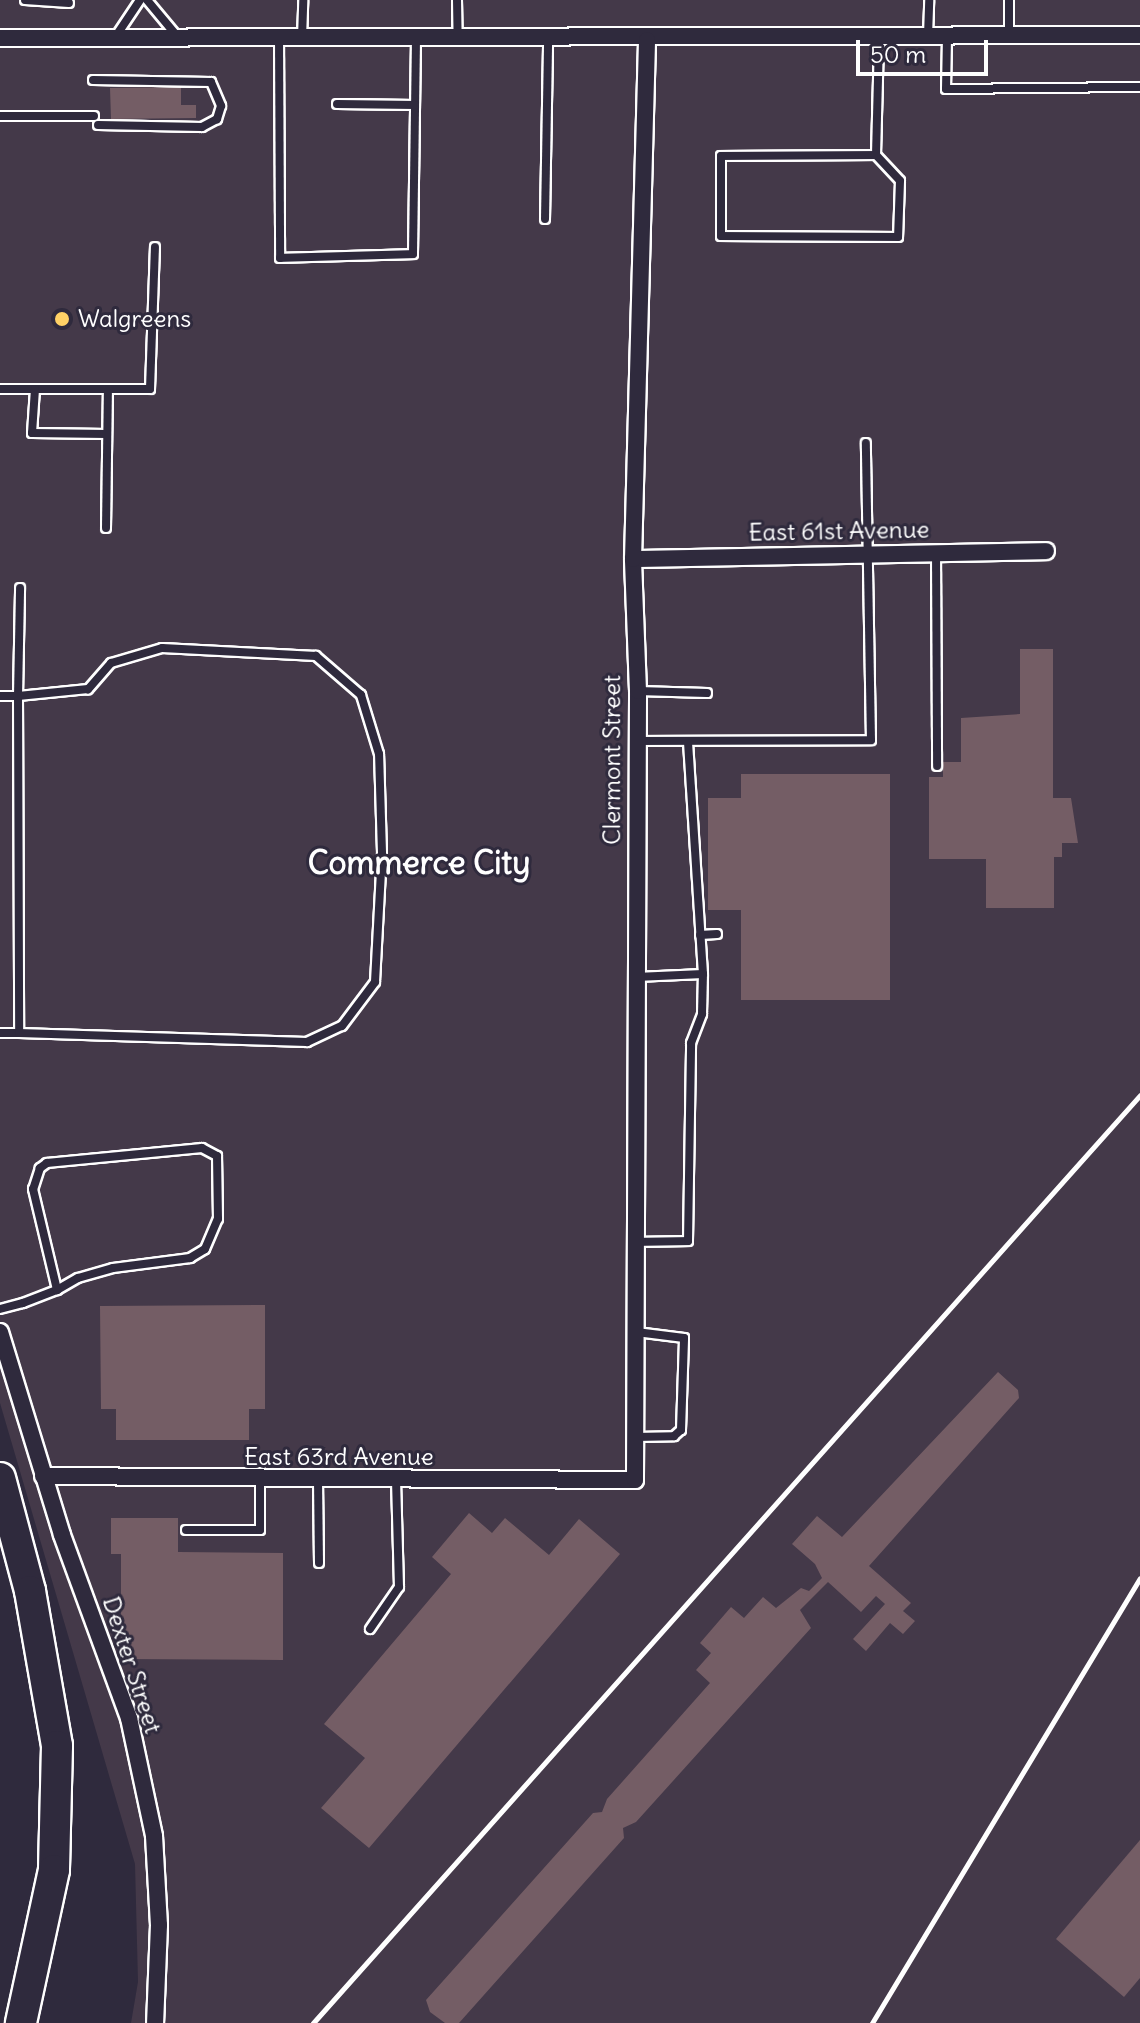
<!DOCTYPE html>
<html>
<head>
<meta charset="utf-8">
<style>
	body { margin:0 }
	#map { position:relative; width:1140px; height:2023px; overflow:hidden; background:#2f2a3d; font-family:Delius,sans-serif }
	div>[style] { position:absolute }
	.built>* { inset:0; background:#443949 }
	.building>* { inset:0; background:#745d65 }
	.roads { filter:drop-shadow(2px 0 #fff) drop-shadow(-2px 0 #fff) drop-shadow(0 2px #fff) drop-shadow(0 -2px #fff) }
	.lane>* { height:8px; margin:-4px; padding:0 4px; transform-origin:4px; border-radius:4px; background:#2f2a3d }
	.street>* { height:16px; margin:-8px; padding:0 8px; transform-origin:8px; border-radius:8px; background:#2f2a3d }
	.highway>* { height:30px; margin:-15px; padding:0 15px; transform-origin:15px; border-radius:15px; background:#2f2a3d }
	.rail>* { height:5px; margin:-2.5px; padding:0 2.5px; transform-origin:2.5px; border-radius:2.5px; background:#fff }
	.dots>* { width:22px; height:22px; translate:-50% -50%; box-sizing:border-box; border:4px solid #2f2a3d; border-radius:50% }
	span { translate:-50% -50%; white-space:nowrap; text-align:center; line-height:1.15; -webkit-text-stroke:6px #2f2a3d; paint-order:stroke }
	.poi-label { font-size:24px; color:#fff }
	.left { translate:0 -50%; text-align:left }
	.street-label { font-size:24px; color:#fff }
	.district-label { font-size:32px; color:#fff; font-weight:700 }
	.scale { position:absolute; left:856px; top:40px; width:132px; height:36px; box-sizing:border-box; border:4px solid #fff; border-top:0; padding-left:10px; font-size:24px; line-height:28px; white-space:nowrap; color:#fff; -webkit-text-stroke:6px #2f2a3d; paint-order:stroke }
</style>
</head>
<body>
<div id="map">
	<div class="built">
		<div style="clip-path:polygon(0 0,1140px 0,1140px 2023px,131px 2023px,138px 1982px,135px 1864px,0 1403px)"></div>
	</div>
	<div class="building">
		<div style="clip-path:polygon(181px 87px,181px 105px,196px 105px,196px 118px,111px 119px,110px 88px)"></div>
		<div style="clip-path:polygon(1020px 649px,1053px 649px,1053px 798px,1071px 798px,1078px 843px,1062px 843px,1062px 857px,1054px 857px,1054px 908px,986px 908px,986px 859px,929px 859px,929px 777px,943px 777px,943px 762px,961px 762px,961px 718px,1020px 714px)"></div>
		<div style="clip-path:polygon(741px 774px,890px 774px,890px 1000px,741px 1000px,741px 910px,708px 910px,708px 798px,741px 798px)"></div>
		<div style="clip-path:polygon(265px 1305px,265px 1409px,249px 1409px,249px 1440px,116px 1440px,116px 1409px,101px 1409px,100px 1306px)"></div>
		<div style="clip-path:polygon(998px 1372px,1018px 1390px,1019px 1398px,869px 1566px,911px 1603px,903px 1611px,915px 1621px,903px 1634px,890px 1623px,866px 1651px,853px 1639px,885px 1604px,876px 1596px,861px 1612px,828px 1582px,800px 1610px,811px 1628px,636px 1822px,623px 1828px,624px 1838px,459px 2023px,445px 2023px,430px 2012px,426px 2000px,593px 1813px,602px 1812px,607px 1799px,710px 1683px,696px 1670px,711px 1653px,700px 1643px,731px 1607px,744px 1618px,763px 1597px,776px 1608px,801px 1588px,809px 1591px,822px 1578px,815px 1564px,792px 1544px,817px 1516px,842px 1537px)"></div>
		<div style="clip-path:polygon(469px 1513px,492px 1533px,505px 1518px,549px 1555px,579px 1519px,620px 1554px,369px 1848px,321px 1808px,365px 1758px,324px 1724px,451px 1574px,432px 1557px)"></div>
		<div style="clip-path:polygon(111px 1518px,178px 1518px,178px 1552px,283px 1553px,283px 1660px,121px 1659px,121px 1554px,111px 1554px)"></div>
		<div style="clip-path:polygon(1140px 1840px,1140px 1978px,1124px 1997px,1056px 1939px)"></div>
	</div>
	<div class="roads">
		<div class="lane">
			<div style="left:25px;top:0;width:44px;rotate:3.9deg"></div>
			<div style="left:147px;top:0;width:47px;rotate:50.2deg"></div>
			<div style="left:457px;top:0;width:39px;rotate:89deg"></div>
			<div style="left:1009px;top:0;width:35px;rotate:90deg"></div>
			<div style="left:116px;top:36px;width:43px;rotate:-56.3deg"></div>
			<div style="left:928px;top:36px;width:36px;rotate:-88deg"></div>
			<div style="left:947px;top:37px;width:52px;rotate:91.1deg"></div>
			<div style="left:946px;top:89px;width:194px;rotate:-0.6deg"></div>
			<div style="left:302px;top:38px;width:38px;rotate:-88deg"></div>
			<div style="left:279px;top:39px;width:219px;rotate:89.7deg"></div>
			<div style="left:280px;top:258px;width:133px;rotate:-1.7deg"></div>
			<div style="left:413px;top:254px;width:215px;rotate:-89.2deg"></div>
			<div style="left:93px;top:80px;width:118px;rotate:1deg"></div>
			<div style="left:211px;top:82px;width:26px;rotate:67deg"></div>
			<div style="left:221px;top:106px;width:14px;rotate:107deg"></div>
			<div style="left:217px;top:119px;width:17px;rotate:152deg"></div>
			<div style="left:202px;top:127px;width:104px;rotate:-178.9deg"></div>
			<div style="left:337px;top:104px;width:78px;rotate:0.7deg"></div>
			<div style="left:0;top:116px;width:94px"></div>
			<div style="left:876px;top:155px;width:35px;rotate:47deg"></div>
			<div style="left:900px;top:181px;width:56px;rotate:92deg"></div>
			<div style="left:898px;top:237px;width:177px;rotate:-179.7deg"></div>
			<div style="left:721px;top:236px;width:80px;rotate:-90deg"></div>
			<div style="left:721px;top:156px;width:155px;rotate:-0.4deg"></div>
			<div style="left:876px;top:155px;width:117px;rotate:-88.5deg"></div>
			<div style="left:545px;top:219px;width:179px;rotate:-89deg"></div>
			<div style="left:0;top:389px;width:150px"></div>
			<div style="left:150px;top:389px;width:142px;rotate:-88deg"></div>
			<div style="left:35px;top:389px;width:44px;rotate:93.9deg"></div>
			<div style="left:32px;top:433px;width:75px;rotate:0.8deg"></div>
			<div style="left:106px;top:528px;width:139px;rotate:-89.2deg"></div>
			<div style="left:936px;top:553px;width:213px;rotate:89.7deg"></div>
			<div style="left:638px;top:691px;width:69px;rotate:1.7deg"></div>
			<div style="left:0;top:696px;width:18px"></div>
			<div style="left:18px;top:696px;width:337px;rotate:89.8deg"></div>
			<div style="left:19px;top:1033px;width:19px;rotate:180deg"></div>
			<div style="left:638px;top:741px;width:233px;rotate:-0.2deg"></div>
			<div style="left:871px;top:740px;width:297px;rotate:-91deg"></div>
			<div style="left:700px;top:935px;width:17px;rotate:-3deg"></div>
			<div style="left:636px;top:977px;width:67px;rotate:-2.6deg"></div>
			<div style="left:703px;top:974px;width:233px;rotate:-93.7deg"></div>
			<div style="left:19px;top:1033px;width:288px;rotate:1.8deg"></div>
			<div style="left:307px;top:1042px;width:38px;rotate:-25deg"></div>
			<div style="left:342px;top:1026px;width:55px;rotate:-53.1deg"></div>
			<div style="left:375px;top:982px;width:129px;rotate:-86.9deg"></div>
			<div style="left:382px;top:853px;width:99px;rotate:-91.7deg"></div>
			<div style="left:379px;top:754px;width:62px;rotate:-107deg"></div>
			<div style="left:361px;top:695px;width:60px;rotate:-139.1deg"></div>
			<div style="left:316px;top:656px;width:154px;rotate:-177deg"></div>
			<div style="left:162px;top:648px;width:53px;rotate:163.6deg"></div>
			<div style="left:111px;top:663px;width:35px;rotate:131deg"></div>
			<div style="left:88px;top:689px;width:70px;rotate:174.3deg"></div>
			<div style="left:18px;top:696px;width:108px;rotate:-88.9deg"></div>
			<div style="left:635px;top:1242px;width:53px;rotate:-1.1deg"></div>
			<div style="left:688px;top:1241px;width:198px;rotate:-89.1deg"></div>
			<div style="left:691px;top:1043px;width:31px;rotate:-69deg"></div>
			<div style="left:702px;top:1014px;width:40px;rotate:-88.6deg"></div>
			<div style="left:0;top:1309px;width:24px;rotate:-15deg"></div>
			<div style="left:23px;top:1303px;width:36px;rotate:-21deg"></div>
			<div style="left:57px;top:1290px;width:24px;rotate:-30deg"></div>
			<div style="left:78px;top:1278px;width:36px;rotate:-16deg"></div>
			<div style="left:113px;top:1268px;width:78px;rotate:-7.4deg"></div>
			<div style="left:190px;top:1258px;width:17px;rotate:-31deg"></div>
			<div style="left:205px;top:1249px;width:33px;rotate:-67deg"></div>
			<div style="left:218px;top:1219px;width:63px;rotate:-90.9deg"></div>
			<div style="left:217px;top:1156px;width:17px;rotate:-152deg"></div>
			<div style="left:202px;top:1148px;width:156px;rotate:174.5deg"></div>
			<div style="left:47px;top:1163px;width:9px;rotate:144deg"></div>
			<div style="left:40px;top:1168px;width:22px;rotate:108deg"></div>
			<div style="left:33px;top:1189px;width:104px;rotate:76.6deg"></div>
			<div style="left:635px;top:1437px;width:39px;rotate:-1deg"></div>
			<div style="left:674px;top:1436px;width:9px;rotate:-41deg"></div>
			<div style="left:681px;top:1430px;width:92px;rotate:-88.1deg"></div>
			<div style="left:684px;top:1338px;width:48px;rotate:-172.9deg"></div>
			<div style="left:318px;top:1481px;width:82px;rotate:89.3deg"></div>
			<div style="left:186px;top:1530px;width:74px"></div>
			<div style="left:260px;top:1530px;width:49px;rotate:-90deg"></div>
			<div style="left:370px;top:1629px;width:51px;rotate:-55.4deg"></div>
			<div style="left:399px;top:1587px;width:106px;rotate:-91.6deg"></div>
		</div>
		<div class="street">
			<div style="left:0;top:38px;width:1140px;rotate:-0.15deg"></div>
			<div style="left:633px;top:559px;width:413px;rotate:-1.1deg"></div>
			<div style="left:0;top:1332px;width:212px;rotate:73deg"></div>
			<div style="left:62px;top:1535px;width:195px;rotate:69.9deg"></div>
			<div style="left:129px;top:1718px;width:121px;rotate:78deg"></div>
			<div style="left:154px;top:1836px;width:89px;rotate:86.8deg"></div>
			<div style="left:159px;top:1925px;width:98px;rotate:92.3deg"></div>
			<div style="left:43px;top:1476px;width:592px;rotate:0.39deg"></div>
			<div style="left:635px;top:1480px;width:789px;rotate:-89.78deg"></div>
			<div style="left:638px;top:691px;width:132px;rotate:-92.2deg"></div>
			<div style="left:633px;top:559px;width:519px;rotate:-88.45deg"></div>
		</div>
		<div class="highway">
			<div style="left:0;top:1478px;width:117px;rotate:75.1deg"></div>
			<div style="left:30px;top:1591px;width:157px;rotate:80.1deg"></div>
			<div style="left:57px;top:1746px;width:124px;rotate:91.4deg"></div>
			<div style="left:54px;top:1870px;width:157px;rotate:102.2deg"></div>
		</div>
	</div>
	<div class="rail">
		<div style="left:313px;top:2023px;width:1243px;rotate:-48.29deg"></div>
		<div style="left:872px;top:2023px;width:519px;rotate:-58.94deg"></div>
	</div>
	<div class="dots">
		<div style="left:62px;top:319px;background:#ffd166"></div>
	</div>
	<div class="poi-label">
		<span class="left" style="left:78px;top:319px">Walgreens</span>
	</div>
	<div class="street-label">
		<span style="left:839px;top:531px;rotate:-1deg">East 61st Avenue</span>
		<span style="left:612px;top:760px;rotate:-90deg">Clermont Street</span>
		<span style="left:339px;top:1457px">East 63rd Avenue</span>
		<span style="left:132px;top:1665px;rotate:72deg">Dexter Street</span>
	</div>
	<div class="district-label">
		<span style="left:419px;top:863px">Commerce City</span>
	</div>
	<div class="scale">50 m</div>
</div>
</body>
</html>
